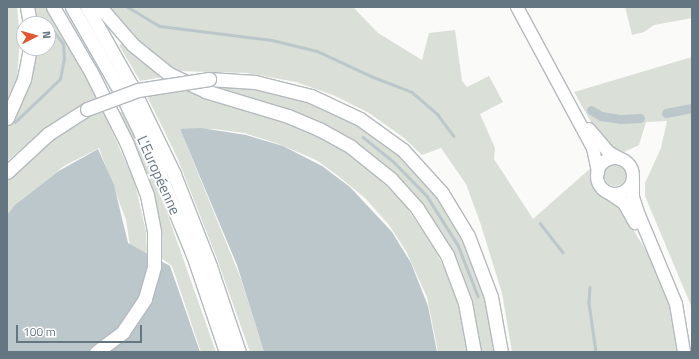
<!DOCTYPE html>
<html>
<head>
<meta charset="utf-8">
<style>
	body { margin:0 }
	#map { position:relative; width:699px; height:359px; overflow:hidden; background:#fafaf8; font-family:"Titillium Web",sans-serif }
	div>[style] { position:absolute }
	.green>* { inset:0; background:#dadfd7 }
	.round { border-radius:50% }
	.water>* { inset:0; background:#bbc7cb }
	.stream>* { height:2.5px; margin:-1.25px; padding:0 1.25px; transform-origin:1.25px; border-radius:1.25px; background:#bbc7cb }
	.canal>* { height:9px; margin:-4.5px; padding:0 4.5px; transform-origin:4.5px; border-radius:4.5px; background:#bbc7cb }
	.roads { filter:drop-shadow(1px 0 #b5babe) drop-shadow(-1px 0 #b5babe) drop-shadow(0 1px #b5babe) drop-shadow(0 -1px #b5babe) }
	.major>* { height:12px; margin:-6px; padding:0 6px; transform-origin:6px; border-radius:6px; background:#fff }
	.major>.ring { margin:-6px; padding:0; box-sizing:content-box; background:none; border:12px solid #fff; border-radius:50% }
	.highway>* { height:13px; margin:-6.5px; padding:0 6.5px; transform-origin:6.5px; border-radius:6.5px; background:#fff }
	.bridges { filter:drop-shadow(1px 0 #b4b9bd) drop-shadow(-1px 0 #b4b9bd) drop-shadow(0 1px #b4b9bd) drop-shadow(0 -1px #b4b9bd) }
	.highway-bridge>* { height:13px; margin:-6.5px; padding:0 6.5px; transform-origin:6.5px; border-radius:6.5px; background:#fff }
	span { translate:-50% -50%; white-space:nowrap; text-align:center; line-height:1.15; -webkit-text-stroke:4px #fff; paint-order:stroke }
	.street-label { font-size:15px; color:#657683 }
	.frame { position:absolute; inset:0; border:8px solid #657683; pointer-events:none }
	.north { position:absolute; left:16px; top:16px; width:40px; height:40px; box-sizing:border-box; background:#fff; border:1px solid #c1c8cd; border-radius:50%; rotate:84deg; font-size:11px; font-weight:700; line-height:16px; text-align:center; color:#657683 }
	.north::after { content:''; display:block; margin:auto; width:14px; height:18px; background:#e4572e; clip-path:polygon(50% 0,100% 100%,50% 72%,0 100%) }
	.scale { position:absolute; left:16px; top:325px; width:126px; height:18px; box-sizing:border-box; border:2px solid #657683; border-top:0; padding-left:5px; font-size:12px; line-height:14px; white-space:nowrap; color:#657683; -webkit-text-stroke:3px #fff; paint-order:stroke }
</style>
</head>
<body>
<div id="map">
	<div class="green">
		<div style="clip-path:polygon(7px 7px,17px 7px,20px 39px,17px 79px,7px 99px)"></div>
		<div style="clip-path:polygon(31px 7px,46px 7px,99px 97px,48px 126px,7px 161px,7px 127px,25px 94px,31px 77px,34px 48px,48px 48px,48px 24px,34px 24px)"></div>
		<div style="clip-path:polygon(110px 7px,353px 7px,378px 33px,422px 60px,429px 33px,455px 30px,462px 81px,467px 87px,489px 76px,503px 102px,480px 114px,495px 148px,494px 159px,533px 219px,593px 166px,591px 177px,594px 187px,602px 195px,615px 200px,656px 267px,670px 303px,678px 352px,512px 352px,502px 293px,481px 225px,466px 184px,441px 148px,422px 155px,404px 138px,369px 113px,333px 95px,296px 82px,247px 73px,178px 71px,144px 49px)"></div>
		<div style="clip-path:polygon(625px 7px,692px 7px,692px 18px,654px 25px,644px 32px,632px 35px)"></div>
		<div style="clip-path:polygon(124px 43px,134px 54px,163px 77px,140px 81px,119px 45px)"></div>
		<div style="clip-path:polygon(692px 57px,692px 308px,645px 196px,645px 183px,661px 148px,667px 121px,646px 122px,639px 145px,624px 152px,613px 148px,595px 129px,574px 92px)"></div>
		<div style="clip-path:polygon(206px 83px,232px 84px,318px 102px,367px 127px,422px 175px,459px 228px,486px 296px,496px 352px,478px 352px,461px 276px,369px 154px)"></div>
		<div style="clip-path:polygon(183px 87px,321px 136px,363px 164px,403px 202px,434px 248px,446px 272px,457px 301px,467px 352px,438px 352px,427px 297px,406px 251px,389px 225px,365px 198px,337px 175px,316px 160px,279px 144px,244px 133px,214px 129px,180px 129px,241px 279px,264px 352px,250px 352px,216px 256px,177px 157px,146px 94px)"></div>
		<div style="clip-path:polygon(102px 109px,135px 183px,146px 232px,147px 253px,130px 246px,126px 220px,99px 148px,64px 166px,19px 202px,7px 215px,7px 180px,20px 165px,74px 124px)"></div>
		<div style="clip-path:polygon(123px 111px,160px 193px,216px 352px,201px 352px,172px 266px,161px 258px,159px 238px,118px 113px)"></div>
		<div class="round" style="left:604px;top:164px;width:22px;height:22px"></div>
	</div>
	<div class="water">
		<div style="clip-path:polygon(201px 128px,246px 135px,283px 146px,322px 166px,350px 187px,392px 232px,411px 263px,428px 306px,437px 352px,264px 352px,237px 265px,180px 129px)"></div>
		<div style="clip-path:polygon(98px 149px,114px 185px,128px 243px,170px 266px,200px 352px,7px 352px,7px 215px,15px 205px,57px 172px)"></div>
	</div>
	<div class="stream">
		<div style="left:128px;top:7px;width:37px;rotate:31deg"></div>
		<div style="left:160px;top:26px;width:113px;rotate:7.1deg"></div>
		<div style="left:272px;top:40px;width:46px;rotate:13.7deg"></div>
		<div style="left:317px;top:51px;width:60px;rotate:24.8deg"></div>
		<div style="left:371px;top:76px;width:44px;rotate:21.3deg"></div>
		<div style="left:412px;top:92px;width:35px;rotate:41deg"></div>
		<div style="left:438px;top:115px;width:26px;rotate:53deg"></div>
		<div style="left:44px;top:19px;width:6px;rotate:51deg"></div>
		<div style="left:15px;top:122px;width:62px;rotate:-43.7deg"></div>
		<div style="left:60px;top:79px;width:21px;rotate:-79deg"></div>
		<div style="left:64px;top:58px;width:14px;rotate:-94deg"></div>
		<div style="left:63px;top:44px;width:25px;rotate:-127deg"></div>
		<div style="left:363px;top:137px;width:38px;rotate:39deg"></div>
		<div style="left:393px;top:161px;width:49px;rotate:45.8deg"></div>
		<div style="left:427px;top:196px;width:58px;rotate:57.7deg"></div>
		<div style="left:458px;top:245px;width:55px;rotate:68.6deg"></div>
		<div style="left:540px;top:223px;width:37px;rotate:52deg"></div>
		<div style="left:590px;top:287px;width:16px;rotate:94deg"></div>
		<div style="left:589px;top:303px;width:49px;rotate:81.9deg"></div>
	</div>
	<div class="canal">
		<div style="left:591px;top:110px;width:12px;rotate:31deg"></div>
		<div style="left:601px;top:116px;width:20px;rotate:9deg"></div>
		<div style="left:621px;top:119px;width:19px;rotate:-3deg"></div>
		<div style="left:666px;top:113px;width:26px;rotate:-11deg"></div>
	</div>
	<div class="roads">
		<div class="major">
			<div style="left:517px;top:7px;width:160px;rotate:61.7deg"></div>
			<div style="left:593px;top:148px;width:25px;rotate:78deg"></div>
			<div style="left:589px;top:129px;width:30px;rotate:50deg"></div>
			<div style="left:608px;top:152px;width:13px;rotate:29deg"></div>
			<div class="ring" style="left:597px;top:158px;width:24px;height:24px"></div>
			<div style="left:633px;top:181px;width:16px;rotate:90deg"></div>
			<div style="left:633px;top:197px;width:19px;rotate:72deg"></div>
			<div style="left:639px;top:215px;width:96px;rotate:67.4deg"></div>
			<div style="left:676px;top:304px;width:49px;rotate:80.5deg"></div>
			<div style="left:609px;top:193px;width:18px;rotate:34deg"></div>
			<div style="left:624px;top:203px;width:23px;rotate:61deg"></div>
		</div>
		<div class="highway">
			<div style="left:27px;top:7px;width:17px;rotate:80deg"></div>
			<div style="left:53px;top:7px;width:75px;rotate:59.7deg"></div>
			<div style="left:91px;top:72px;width:80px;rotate:63.4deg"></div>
			<div style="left:127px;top:144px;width:55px;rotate:68.6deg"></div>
			<div style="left:147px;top:195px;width:38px;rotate:79deg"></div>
			<div style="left:154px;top:232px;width:35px;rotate:90deg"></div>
			<div style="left:154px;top:267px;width:33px;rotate:106deg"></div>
			<div style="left:145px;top:299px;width:40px;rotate:124deg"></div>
			<div style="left:123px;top:332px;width:34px;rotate:143deg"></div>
			<div style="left:72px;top:7px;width:97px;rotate:60.3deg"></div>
			<div style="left:120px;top:91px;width:82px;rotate:64.1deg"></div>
			<div style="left:156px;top:165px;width:97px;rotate:67.7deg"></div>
			<div style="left:193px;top:255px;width:102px;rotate:71.2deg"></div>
			<div style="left:87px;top:7px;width:90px;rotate:60.6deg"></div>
			<div style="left:131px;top:85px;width:99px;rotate:64.2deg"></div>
			<div style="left:174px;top:174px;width:99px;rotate:68.6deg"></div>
			<div style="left:210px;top:266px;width:91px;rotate:71.4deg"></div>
			<div style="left:100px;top:7px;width:50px;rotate:49deg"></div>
			<div style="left:133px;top:45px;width:46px;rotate:38.9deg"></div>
			<div style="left:169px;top:74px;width:40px;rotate:25deg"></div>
			<div style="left:205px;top:91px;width:87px;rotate:16.8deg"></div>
			<div style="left:288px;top:116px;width:34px;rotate:23deg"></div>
			<div style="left:319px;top:129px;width:37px;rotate:29deg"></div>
			<div style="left:351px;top:147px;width:51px;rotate:38.7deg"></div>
			<div style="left:391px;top:179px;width:39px;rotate:48deg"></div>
			<div style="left:417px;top:208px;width:56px;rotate:57.4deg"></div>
			<div style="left:447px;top:255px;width:51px;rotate:69.4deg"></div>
			<div style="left:465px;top:303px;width:50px;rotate:79.6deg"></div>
			<div style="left:209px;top:79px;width:46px;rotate:3.7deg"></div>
			<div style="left:255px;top:82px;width:58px;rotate:14deg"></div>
			<div style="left:311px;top:96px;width:54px;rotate:25.1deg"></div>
			<div style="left:360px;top:119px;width:53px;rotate:35.8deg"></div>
			<div style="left:403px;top:150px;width:58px;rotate:47.8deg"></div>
			<div style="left:442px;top:193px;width:50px;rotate:58.8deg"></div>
			<div style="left:468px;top:236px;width:65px;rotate:69.3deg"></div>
			<div style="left:491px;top:297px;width:56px;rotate:79.7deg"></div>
			<div style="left:7px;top:118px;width:43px;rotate:-66.4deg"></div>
			<div style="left:24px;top:79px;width:32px;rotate:-79deg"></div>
			<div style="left:7px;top:172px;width:56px;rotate:-42.8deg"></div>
			<div style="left:48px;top:134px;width:46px;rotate:-32.7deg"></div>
		</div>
	</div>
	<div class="bridges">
		<div class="highway-bridge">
			<div style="left:87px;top:109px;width:54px;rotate:-20.4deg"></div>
			<div style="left:138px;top:90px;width:72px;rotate:-8.8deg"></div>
		</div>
	</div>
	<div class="street-label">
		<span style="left:159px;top:175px;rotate:66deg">L'Européenne</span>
	</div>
	<div class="frame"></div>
	<div class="north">N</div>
	<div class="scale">100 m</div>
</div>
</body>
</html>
